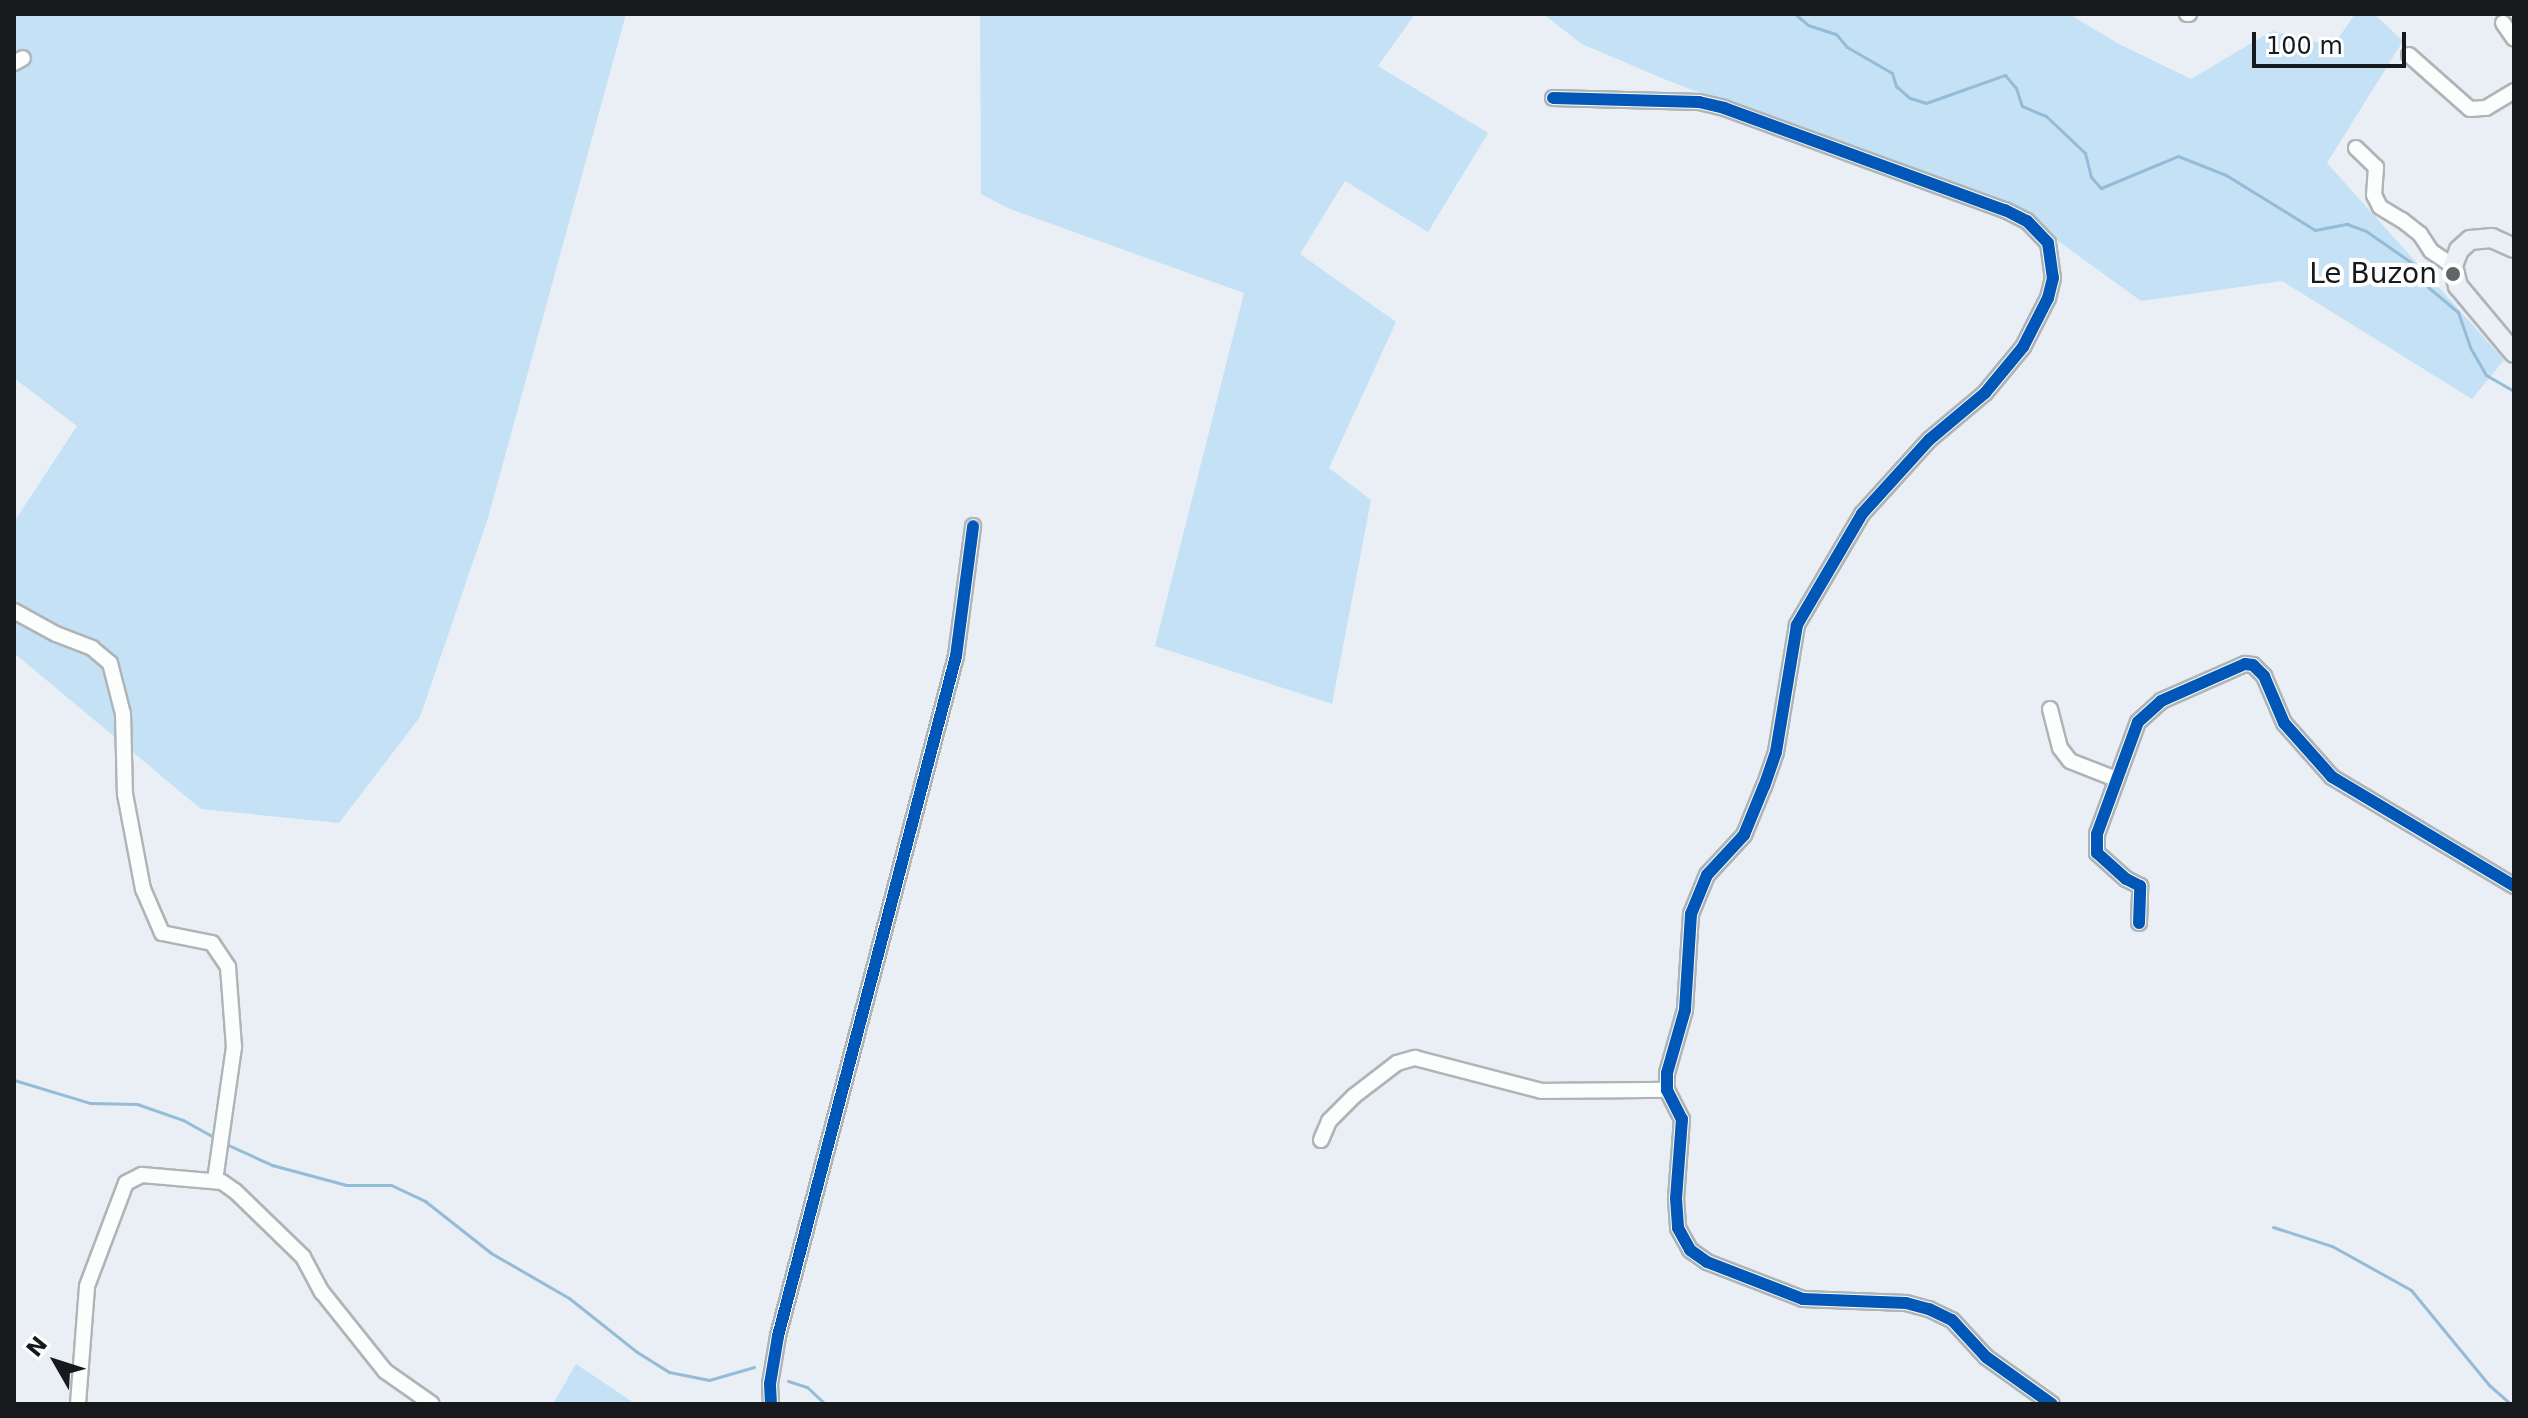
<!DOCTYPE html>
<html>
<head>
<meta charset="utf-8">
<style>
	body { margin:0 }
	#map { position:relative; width:2528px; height:1418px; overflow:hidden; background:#e9eff4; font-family:"DejaVu Sans",sans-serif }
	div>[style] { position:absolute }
	.green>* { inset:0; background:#c5e1f6 }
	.stream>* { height:3px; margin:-1.5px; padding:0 1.5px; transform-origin:1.5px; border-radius:1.5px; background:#94bbd8 }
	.roads { filter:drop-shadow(2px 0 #afb4b7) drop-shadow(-2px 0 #afb4b7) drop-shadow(0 2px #afb4b7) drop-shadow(0 -2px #afb4b7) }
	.minor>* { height:14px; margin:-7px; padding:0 7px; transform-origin:7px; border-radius:7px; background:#fcfdfd }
	.major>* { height:18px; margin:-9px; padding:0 9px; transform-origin:9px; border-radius:9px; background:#eaf0f5 }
	.cycleway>* { height:12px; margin:-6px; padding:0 6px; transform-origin:6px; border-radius:6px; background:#0057b8 }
	.dots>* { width:22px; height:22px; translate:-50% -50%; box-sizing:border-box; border:4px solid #fff; border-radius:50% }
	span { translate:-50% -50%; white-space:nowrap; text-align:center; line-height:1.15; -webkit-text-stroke:8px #fff; paint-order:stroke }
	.poi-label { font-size:28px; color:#161a1c }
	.right { translate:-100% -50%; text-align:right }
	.frame { position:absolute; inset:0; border:16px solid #161a1c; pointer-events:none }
	.north { position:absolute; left:16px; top:1322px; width:80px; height:80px; -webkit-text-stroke:6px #fff; paint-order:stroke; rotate:309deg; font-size:22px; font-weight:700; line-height:32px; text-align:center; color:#161a1c }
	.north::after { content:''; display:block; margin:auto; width:28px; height:36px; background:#161a1c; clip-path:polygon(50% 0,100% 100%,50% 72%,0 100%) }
	.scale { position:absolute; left:2252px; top:32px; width:154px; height:36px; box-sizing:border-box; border:4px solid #161a1c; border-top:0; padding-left:10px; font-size:24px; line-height:28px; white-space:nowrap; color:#161a1c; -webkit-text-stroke:6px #fff; paint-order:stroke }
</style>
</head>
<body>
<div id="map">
	<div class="green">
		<div style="clip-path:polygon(14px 14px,626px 14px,488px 518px,420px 717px,339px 823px,201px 809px,14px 653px,14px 522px,77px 426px,14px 378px)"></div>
		<div style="clip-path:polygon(980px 14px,1415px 14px,1378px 66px,1488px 133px,1428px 232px,1345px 181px,1300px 254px,1396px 322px,1329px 468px,1371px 500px,1332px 704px,1155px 646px,1244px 293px,1010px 209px,981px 194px)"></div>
		<div style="clip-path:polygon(1543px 14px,2069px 14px,2117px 43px,2191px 79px,2272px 31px,2333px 46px,2355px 14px,2374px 14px,2403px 41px,2327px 163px,2504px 360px,2472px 399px,2282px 281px,2141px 301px,2025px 217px,1664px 79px,1582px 44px)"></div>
		<div style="clip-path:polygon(576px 1364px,634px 1403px,638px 1404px,553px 1404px)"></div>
	</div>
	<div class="stream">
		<div style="left:1795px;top:14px;width:17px;rotate:40deg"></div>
		<div style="left:1808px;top:25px;width:29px;rotate:18deg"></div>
		<div style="left:1836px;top:34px;width:17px;rotate:50deg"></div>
		<div style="left:1847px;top:47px;width:52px;rotate:30deg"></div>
		<div style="left:1892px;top:73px;width:14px;rotate:73deg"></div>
		<div style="left:1896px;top:86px;width:18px;rotate:41deg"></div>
		<div style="left:1910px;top:98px;width:17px;rotate:17deg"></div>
		<div style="left:1926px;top:103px;width:84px;rotate:-19.5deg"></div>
		<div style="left:2005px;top:75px;width:17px;rotate:50deg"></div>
		<div style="left:2016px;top:88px;width:19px;rotate:72deg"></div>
		<div style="left:2022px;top:106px;width:26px;rotate:23deg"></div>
		<div style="left:2046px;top:116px;width:54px;rotate:43.5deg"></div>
		<div style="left:2085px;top:153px;width:25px;rotate:76deg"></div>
		<div style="left:2091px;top:177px;width:15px;rotate:48deg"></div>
		<div style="left:2101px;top:188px;width:83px;rotate:-22.6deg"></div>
		<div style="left:2178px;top:156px;width:52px;rotate:21.6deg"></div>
		<div style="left:2226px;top:175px;width:105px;rotate:31.7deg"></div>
		<div style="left:2315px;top:230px;width:33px;rotate:-11deg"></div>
		<div style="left:2347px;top:224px;width:20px;rotate:20deg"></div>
		<div style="left:2366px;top:231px;width:56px;rotate:34.8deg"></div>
		<div style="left:2412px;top:263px;width:29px;rotate:56deg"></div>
		<div style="left:2428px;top:287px;width:39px;rotate:40deg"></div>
		<div style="left:2458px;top:312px;width:39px;rotate:71deg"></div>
		<div style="left:2471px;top:349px;width:30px;rotate:60deg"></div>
		<div style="left:2486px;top:375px;width:32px;rotate:30deg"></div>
		<div style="left:14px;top:1080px;width:79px;rotate:16.8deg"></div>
		<div style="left:90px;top:1103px;width:47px;rotate:1.2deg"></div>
		<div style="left:137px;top:1104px;width:49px;rotate:19.2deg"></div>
		<div style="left:183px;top:1120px;width:37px;rotate:29deg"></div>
		<div style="left:226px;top:1144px;width:51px;rotate:24.5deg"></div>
		<div style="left:272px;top:1165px;width:77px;rotate:15.1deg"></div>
		<div style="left:346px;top:1185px;width:45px"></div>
		<div style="left:391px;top:1185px;width:38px;rotate:25deg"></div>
		<div style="left:425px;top:1201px;width:84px;rotate:38.2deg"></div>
		<div style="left:491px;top:1253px;width:90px;rotate:30deg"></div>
		<div style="left:569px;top:1298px;width:87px;rotate:38.5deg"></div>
		<div style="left:637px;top:1352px;width:38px;rotate:32deg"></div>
		<div style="left:669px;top:1372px;width:41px;rotate:11.3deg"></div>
		<div style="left:709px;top:1380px;width:47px;rotate:-16.1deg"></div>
		<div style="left:2273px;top:1227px;width:62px;rotate:17.9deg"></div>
		<div style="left:2332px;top:1246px;width:90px;rotate:29.1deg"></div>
		<div style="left:2411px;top:1290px;width:123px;rotate:50.6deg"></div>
		<div style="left:2489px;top:1385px;width:29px;rotate:41deg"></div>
		<div style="left:788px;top:1381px;width:20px;rotate:18deg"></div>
		<div style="left:807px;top:1387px;width:25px;rotate:43deg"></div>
	</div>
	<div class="roads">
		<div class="minor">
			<div style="left:2187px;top:14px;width:2px"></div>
			<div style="left:2503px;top:23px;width:19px;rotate:55deg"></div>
			<div style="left:2409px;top:55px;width:81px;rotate:41.5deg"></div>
			<div style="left:2470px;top:109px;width:16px;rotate:-4deg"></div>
			<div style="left:2486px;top:108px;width:33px;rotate:-31deg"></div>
			<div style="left:14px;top:63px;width:10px;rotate:-29deg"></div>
			<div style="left:1553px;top:98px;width:146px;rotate:1.6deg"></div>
			<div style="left:1699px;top:102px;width:26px;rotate:13deg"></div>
			<div style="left:1724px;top:108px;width:299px;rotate:20deg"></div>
			<div style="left:2005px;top:210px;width:25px;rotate:27deg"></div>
			<div style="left:2027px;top:221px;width:30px;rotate:46deg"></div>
			<div style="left:2048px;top:243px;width:35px;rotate:82deg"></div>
			<div style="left:2053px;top:278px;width:21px;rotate:104deg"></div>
			<div style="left:2048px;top:298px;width:55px;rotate:117deg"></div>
			<div style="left:2023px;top:347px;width:60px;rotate:129.6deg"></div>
			<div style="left:1985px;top:393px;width:73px;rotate:140deg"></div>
			<div style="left:1929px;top:440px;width:100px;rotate:132.2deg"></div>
			<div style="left:1862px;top:514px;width:129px;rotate:120.4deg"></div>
			<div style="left:1797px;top:625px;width:129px;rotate:99.4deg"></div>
			<div style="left:1776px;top:752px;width:36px;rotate:109deg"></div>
			<div style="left:1764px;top:786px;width:53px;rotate:112.2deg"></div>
			<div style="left:1744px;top:835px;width:54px;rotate:132.8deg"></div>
			<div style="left:1707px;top:875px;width:42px;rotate:112.3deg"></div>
			<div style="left:1691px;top:914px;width:96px;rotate:93.6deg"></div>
			<div style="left:1685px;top:1010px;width:66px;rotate:105.9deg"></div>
			<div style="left:1667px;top:1073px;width:17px;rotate:90deg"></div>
			<div style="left:1667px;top:1090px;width:33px;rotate:63deg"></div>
			<div style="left:1682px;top:1119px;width:79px;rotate:94.3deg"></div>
			<div style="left:1676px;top:1198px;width:30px;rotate:86deg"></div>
			<div style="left:1678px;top:1228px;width:25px;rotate:61deg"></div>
			<div style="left:1690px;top:1250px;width:21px;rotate:35deg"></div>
			<div style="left:1707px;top:1262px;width:103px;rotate:21.1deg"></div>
			<div style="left:1803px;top:1299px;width:103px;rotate:2.2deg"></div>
			<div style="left:1906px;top:1303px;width:24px;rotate:15deg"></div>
			<div style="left:1929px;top:1309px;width:25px;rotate:26deg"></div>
			<div style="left:1952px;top:1320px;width:50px;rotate:47.4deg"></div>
			<div style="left:1986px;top:1357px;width:81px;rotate:35.5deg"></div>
			<div style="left:2356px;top:148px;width:28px;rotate:44deg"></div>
			<div style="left:2376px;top:167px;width:28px;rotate:94deg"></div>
			<div style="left:2374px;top:195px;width:13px;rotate:63deg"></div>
			<div style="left:2380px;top:207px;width:26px;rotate:31deg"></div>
			<div style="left:2402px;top:220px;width:23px;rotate:38deg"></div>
			<div style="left:2420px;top:234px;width:20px;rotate:57deg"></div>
			<div style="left:2431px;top:251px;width:27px;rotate:34deg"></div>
			<div style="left:14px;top:611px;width:48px;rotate:28.7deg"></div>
			<div style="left:56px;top:634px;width:39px;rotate:21deg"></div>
			<div style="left:92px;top:648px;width:23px;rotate:40deg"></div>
			<div style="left:110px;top:663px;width:53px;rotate:75.7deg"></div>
			<div style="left:123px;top:714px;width:80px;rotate:88.6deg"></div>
			<div style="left:125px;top:794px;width:97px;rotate:79.3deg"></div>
			<div style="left:143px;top:889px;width:48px;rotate:66.6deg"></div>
			<div style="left:162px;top:933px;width:51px;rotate:11.3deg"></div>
			<div style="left:212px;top:943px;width:29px;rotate:56deg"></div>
			<div style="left:228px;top:967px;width:80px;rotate:85.7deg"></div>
			<div style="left:234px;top:1047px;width:135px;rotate:98.1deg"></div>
			<div style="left:2050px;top:709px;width:40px;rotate:75.6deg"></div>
			<div style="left:2060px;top:748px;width:16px;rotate:52deg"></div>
			<div style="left:2070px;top:761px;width:49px;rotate:21.4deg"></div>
			<div style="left:2139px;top:923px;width:37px;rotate:-88deg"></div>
			<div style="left:2140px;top:886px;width:16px;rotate:-153deg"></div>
			<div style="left:2126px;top:879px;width:39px;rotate:-138deg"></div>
			<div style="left:2097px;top:853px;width:19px;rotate:-90deg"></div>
			<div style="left:2097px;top:834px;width:119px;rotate:-69.9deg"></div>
			<div style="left:2138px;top:722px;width:31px;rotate:-42deg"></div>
			<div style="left:2161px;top:701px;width:92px;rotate:-23.8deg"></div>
			<div style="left:2245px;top:664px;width:8px;rotate:7deg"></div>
			<div style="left:2253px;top:665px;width:16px;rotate:45deg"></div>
			<div style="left:2264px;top:676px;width:51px;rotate:66.9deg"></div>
			<div style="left:2284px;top:723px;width:72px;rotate:48.4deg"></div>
			<div style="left:2332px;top:777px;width:212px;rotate:30.9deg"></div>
			<div style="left:1321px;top:1140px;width:21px;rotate:-67deg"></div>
			<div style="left:1329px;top:1121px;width:35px;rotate:-45deg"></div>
			<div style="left:1354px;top:1096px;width:54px;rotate:-37.5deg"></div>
			<div style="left:1397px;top:1063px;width:19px;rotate:-16deg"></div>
			<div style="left:1415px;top:1058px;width:131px;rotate:14.6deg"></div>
			<div style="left:1542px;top:1091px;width:125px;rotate:-0.5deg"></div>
			<div style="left:78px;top:1404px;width:118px;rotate:-85.6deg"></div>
			<div style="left:87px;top:1286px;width:110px;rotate:-69.3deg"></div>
			<div style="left:126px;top:1183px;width:18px;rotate:-27deg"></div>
			<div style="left:142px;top:1175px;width:80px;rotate:5deg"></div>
			<div style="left:222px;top:1182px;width:16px;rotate:35deg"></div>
			<div style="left:235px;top:1191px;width:95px;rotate:44.1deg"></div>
			<div style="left:303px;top:1257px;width:40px;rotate:62deg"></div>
			<div style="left:322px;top:1292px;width:101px;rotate:51.4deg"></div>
			<div style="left:385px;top:1371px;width:57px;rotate:35.1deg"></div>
			<div style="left:771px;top:1404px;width:20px;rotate:-93deg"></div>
			<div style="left:770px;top:1384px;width:49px;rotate:-80.5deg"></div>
			<div style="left:778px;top:1336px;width:703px;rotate:-75.33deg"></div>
			<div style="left:956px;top:656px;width:131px;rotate:-82.5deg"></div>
		</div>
		<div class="major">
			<div style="left:2514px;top:248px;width:24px;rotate:-156deg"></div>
			<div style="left:2492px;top:238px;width:22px;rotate:175deg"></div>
			<div style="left:2470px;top:240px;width:15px;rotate:138deg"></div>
			<div style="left:2459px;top:250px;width:17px;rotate:111deg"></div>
			<div style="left:2453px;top:266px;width:21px;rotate:76deg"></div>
			<div style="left:2458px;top:286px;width:87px;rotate:50.1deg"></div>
		</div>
	</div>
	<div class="cycleway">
		<div style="left:1553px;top:98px;width:146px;rotate:1.6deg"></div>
		<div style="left:1699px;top:102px;width:26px;rotate:13deg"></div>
		<div style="left:1724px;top:108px;width:299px;rotate:20deg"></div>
		<div style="left:2005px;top:210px;width:25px;rotate:27deg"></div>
		<div style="left:2027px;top:221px;width:30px;rotate:46deg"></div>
		<div style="left:2048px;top:243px;width:35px;rotate:82deg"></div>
		<div style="left:2053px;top:278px;width:21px;rotate:104deg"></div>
		<div style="left:2048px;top:298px;width:55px;rotate:117deg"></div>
		<div style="left:2023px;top:347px;width:60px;rotate:129.6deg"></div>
		<div style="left:1985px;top:393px;width:73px;rotate:140deg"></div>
		<div style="left:1929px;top:440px;width:100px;rotate:132.2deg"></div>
		<div style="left:1862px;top:514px;width:129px;rotate:120.4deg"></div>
		<div style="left:1797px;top:625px;width:129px;rotate:99.4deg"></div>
		<div style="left:1776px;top:752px;width:36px;rotate:109deg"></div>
		<div style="left:1764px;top:786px;width:53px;rotate:112.2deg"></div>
		<div style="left:1744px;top:835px;width:54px;rotate:132.8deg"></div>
		<div style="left:1707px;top:875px;width:42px;rotate:112.3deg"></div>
		<div style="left:1691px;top:914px;width:96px;rotate:93.6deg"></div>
		<div style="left:1685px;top:1010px;width:66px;rotate:105.9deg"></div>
		<div style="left:1667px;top:1073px;width:17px;rotate:90deg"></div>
		<div style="left:1667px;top:1090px;width:33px;rotate:63deg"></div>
		<div style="left:1682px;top:1119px;width:79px;rotate:94.3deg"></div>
		<div style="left:1676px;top:1198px;width:30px;rotate:86deg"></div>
		<div style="left:1678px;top:1228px;width:25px;rotate:61deg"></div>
		<div style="left:1690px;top:1250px;width:21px;rotate:35deg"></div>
		<div style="left:1707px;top:1262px;width:103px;rotate:21.1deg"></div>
		<div style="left:1803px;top:1299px;width:103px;rotate:2.2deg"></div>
		<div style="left:1906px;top:1303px;width:24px;rotate:15deg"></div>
		<div style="left:1929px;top:1309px;width:25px;rotate:26deg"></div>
		<div style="left:1952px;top:1320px;width:50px;rotate:47.4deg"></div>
		<div style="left:1986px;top:1357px;width:81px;rotate:35.5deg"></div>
		<div style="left:2139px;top:923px;width:37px;rotate:-88deg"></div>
		<div style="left:2140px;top:886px;width:16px;rotate:-153deg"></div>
		<div style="left:2126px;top:879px;width:39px;rotate:-138deg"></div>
		<div style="left:2097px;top:853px;width:19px;rotate:-90deg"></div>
		<div style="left:2097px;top:834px;width:119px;rotate:-69.9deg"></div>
		<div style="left:2138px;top:722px;width:31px;rotate:-42deg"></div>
		<div style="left:2161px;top:701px;width:92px;rotate:-23.8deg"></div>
		<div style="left:2245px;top:664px;width:8px;rotate:7deg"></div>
		<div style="left:2253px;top:665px;width:16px;rotate:45deg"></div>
		<div style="left:2264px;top:676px;width:51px;rotate:66.9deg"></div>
		<div style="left:2284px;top:723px;width:72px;rotate:48.4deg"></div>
		<div style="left:2332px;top:777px;width:212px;rotate:30.9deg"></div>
		<div style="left:771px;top:1404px;width:20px;rotate:-93deg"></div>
		<div style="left:770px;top:1384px;width:49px;rotate:-80.5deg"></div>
		<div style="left:778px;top:1336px;width:703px;rotate:-75.33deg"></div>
		<div style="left:956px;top:656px;width:131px;rotate:-82.5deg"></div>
	</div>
	<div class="dots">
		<div style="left:2453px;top:274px;background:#606568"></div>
	</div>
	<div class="poi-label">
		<span class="right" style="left:2437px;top:274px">Le Buzon</span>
	</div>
	<div class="frame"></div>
	<div class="north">N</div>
	<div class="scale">100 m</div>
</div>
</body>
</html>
